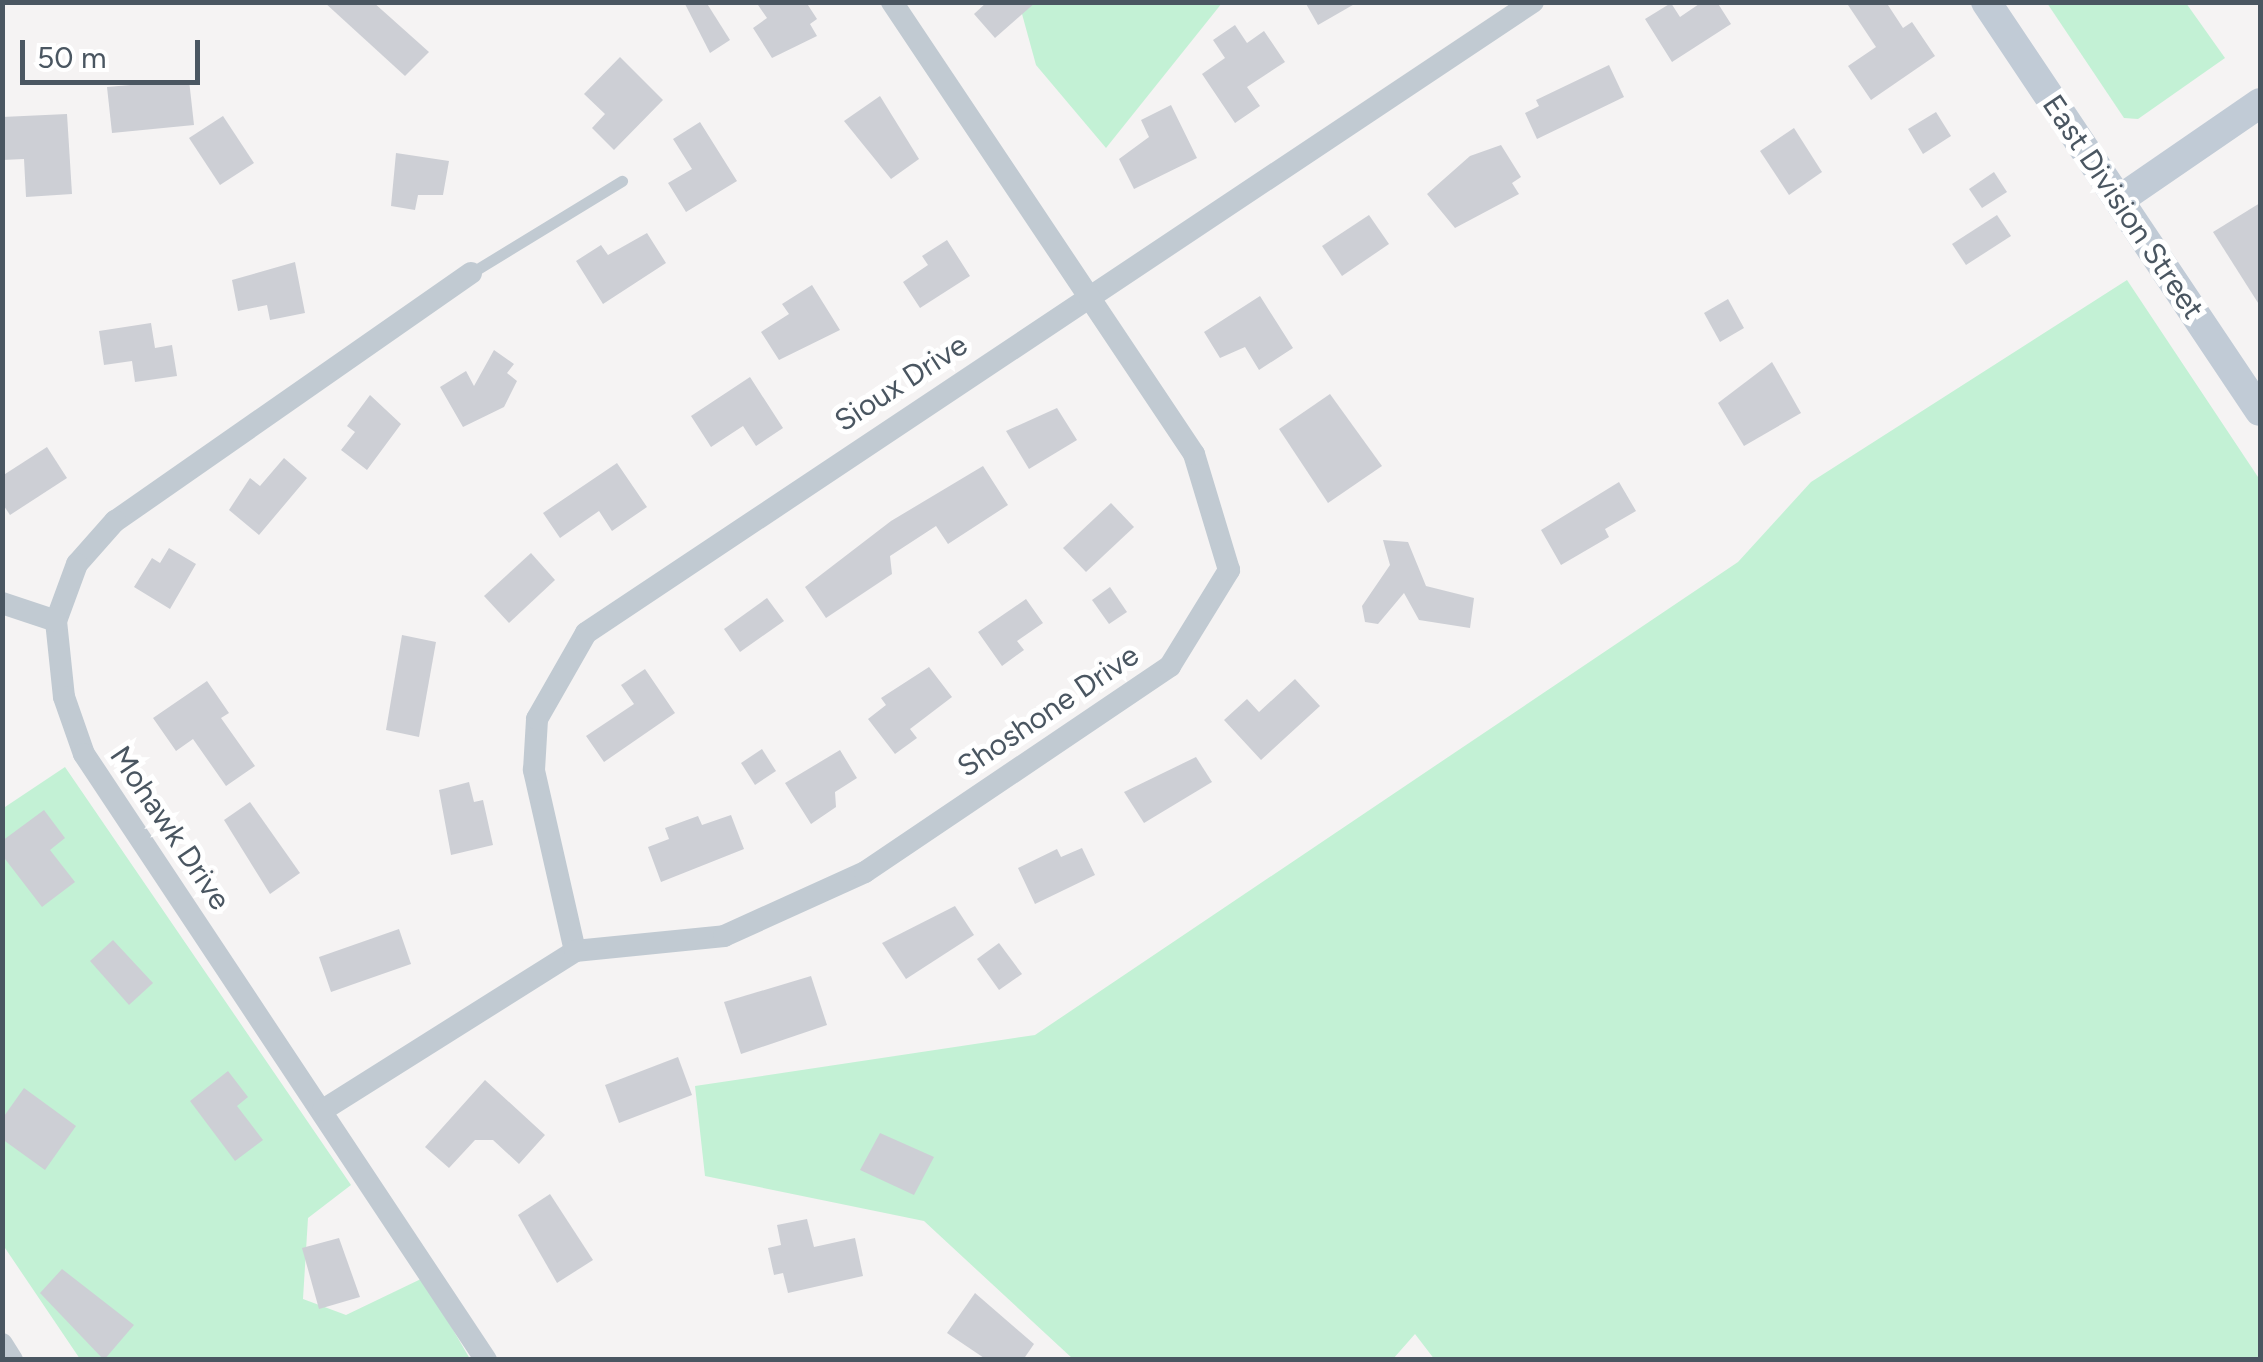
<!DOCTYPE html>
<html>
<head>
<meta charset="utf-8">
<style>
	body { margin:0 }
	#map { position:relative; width:2263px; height:1362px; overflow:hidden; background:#f5f3f3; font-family:Figtree,sans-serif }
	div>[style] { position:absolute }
	.green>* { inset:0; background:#c3f1d5 }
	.building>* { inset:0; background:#cdcfd5 }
	.lane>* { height:11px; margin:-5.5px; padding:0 5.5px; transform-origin:5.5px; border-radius:5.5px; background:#c1cad2 }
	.street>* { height:22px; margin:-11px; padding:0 11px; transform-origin:11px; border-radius:11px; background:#c1cad2 }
	.secondary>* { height:30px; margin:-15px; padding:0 15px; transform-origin:15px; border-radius:15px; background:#c1cbd6 }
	span { translate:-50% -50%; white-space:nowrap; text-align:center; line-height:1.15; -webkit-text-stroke:10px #fff; paint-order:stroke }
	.street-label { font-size:30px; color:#4a5661 }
	.frame { position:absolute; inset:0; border:5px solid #4a5661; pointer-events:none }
	.scale { position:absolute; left:20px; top:40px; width:180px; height:45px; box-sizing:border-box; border:5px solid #4a5661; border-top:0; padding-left:12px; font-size:30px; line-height:35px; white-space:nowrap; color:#4a5661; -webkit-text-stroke:8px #fff; paint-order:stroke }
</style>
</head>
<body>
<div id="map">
	<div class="green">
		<div style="clip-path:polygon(1019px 3px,1222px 3px,1106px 148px,1036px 65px)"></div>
		<div style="clip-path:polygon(2047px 3px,2186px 3px,2225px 58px,2138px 119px,2124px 118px)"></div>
		<div style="clip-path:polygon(2127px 280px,2260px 480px,2260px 1359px,1435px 1360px,1415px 1334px,1393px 1359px,1073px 1359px,924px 1221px,705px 1176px,695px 1086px,1035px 1035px,1738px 562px,1811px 482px)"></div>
		<div style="clip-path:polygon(65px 767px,351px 1185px,308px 1218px,303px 1299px,346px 1315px,423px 1278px,470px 1359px,80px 1359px,3px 1245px,2px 809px)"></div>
	</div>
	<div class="building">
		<div style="clip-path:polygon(324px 2px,373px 2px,429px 52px,405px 76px)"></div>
		<div style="clip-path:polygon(684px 2px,706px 2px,730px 40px,710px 53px)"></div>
		<div style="clip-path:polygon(756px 2px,806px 2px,817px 19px,810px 24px,817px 36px,772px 58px,753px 28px,767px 18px)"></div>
		<div style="clip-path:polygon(987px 2px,1036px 2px,995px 38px,974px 14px)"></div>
		<div style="clip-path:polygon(1305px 2px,1358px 2px,1318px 25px)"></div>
		<div style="clip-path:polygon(1702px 2px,1717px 2px,1731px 24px,1672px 62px,1645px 19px,1671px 3px,1680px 17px)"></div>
		<div style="clip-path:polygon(1846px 2px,1886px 2px,1903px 28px,1912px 22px,1935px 56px,1871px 100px,1848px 66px,1876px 47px)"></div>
		<div style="clip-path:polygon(1235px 25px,1247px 43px,1264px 31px,1285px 62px,1247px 87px,1260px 106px,1235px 123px,1202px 74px,1225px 58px,1213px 40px)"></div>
		<div style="clip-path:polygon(620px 57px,663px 100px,614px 150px,592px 128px,605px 114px,584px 94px)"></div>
		<div style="clip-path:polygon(1609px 65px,1624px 97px,1537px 139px,1525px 113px,1539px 106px,1536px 100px)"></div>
		<div style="clip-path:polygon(189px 80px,194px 125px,112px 133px,107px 87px)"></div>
		<div style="clip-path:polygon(880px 96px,919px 159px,891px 179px,844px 121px)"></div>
		<div style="clip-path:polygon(1171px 105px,1197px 158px,1134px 189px,1119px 159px,1149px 137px,1141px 120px)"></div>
		<div style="clip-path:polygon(1936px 112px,1951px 136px,1923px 154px,1908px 129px)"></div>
		<div style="clip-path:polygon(67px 114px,72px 194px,26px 197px,24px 159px,2px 160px,2px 117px)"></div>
		<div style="clip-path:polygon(223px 116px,254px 163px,220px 185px,189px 138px)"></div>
		<div style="clip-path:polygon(700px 122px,737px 181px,686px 212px,668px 183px,692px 169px,673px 139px)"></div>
		<div style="clip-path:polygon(1794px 128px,1822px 172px,1789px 195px,1760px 151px)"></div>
		<div style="clip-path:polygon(1501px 145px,1521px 177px,1512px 183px,1519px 194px,1455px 228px,1427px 194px,1470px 156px)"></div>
		<div style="clip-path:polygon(396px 153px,449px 161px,443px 195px,418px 195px,415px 210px,391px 206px)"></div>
		<div style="clip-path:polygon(1994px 172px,2007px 192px,1982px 208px,1969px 189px)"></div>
		<div style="clip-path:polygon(2260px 203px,2260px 306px,2213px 232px)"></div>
		<div style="clip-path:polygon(1369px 215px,1389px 244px,1342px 276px,1322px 246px)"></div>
		<div style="clip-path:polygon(1997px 215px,2011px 236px,1966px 265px,1952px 244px)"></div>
		<div style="clip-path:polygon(647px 233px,666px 263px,603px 304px,576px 261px,601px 245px,608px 255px)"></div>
		<div style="clip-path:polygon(947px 240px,970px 276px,920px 308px,903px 282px,928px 265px,922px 256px)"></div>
		<div style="clip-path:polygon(295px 262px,305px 313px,270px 320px,267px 305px,238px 311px,232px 280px)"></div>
		<div style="clip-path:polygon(812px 285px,840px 330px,779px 360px,761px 332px,789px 314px,782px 304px)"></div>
		<div style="clip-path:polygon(1260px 296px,1293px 348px,1259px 370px,1245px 347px,1220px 358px,1204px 332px)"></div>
		<div style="clip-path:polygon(1728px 299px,1744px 328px,1720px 342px,1704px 313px)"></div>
		<div style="clip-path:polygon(151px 323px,155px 348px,172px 345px,177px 376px,135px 382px,132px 361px,104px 365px,99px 331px)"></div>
		<div style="clip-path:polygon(494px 350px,514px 364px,507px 373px,517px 381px,504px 407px,463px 427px,440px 387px,466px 371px,474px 386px)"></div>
		<div style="clip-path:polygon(1772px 362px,1801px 413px,1744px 446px,1718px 403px)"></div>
		<div style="clip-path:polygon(750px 377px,783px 428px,756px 446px,743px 426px,711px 447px,691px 416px)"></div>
		<div style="clip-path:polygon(1330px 394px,1382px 466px,1328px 503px,1279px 429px)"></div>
		<div style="clip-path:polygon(370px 395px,401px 424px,367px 470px,341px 450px,355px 432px,347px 426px)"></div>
		<div style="clip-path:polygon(1057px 408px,1077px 440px,1029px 469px,1006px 431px)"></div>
		<div style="clip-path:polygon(47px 447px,67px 478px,10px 515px,2px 503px,2px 476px)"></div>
		<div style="clip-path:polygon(284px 458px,307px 478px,259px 535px,229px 510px,250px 478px,260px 486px)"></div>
		<div style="clip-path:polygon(617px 463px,647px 507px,612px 531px,599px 511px,560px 538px,543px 513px)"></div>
		<div style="clip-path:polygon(983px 466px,1008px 505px,948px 544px,936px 526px,890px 556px,892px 574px,826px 618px,805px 587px,891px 521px)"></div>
		<div style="clip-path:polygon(1619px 482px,1636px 511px,1605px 529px,1609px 537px,1561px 565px,1541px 530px)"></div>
		<div style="clip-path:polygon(1111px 503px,1134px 527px,1086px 572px,1063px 548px)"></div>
		<div style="clip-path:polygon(1383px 540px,1408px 542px,1426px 586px,1474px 598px,1470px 628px,1419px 620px,1404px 593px,1378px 624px,1365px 622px,1362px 606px,1390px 565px)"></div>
		<div style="clip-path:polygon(169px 548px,196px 564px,170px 609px,134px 587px,152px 558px,160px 563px)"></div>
		<div style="clip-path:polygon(531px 553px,555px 580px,509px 623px,484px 596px)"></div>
		<div style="clip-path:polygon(1110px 587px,1127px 612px,1109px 624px,1092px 600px)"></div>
		<div style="clip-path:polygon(767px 598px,784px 621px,740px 652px,724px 629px)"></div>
		<div style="clip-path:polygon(1026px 599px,1043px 623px,1017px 641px,1024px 650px,1002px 666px,978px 632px)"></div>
		<div style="clip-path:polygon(402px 635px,436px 642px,419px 737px,386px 730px)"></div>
		<div style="clip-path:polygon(929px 667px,952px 697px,910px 729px,917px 738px,895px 754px,868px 719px,886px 705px,881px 698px)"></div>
		<div style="clip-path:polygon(645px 669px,675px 713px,604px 762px,586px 736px,634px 704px,621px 685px)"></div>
		<div style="clip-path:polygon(1295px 679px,1320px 706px,1261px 760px,1224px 720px,1247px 699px,1259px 712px)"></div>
		<div style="clip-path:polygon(207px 681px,229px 713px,221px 718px,255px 766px,226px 786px,193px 739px,176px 751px,153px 718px)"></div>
		<div style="clip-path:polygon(762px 749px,776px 771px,755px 785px,741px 763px)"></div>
		<div style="clip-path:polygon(840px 750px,857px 778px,835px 792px,836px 807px,811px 824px,785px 783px)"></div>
		<div style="clip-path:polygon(1196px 757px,1212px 782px,1144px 823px,1124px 792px)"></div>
		<div style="clip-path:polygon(469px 782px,474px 802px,483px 800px,493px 845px,451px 855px,439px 790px)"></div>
		<div style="clip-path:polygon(250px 802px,300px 873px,270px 894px,224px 820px)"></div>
		<div style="clip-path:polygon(44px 810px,65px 838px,50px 850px,75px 882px,42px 907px,2px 855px,2px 841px)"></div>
		<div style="clip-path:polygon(731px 815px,744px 849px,661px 882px,648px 847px,669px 839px,665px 828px,698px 816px,702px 825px)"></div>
		<div style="clip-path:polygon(1082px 848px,1095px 875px,1035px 904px,1018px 868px,1057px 849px,1061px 857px)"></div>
		<div style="clip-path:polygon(955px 906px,974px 935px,906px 979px,882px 943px)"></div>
		<div style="clip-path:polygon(399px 929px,411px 964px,331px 992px,319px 957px)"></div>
		<div style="clip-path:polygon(113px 940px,153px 983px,129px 1005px,90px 961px)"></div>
		<div style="clip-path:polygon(999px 943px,1022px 974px,999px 990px,977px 959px)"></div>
		<div style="clip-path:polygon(811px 976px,827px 1025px,741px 1054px,724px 1002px)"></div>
		<div style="clip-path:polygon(678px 1057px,692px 1095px,619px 1123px,605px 1085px)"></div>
		<div style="clip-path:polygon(228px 1071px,248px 1097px,237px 1106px,263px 1140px,235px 1161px,190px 1101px)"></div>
		<div style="clip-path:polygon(485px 1080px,545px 1135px,519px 1164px,493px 1140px,475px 1140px,449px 1168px,425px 1147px)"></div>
		<div style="clip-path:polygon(24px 1088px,76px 1126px,45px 1170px,2px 1139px,2px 1119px)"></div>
		<div style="clip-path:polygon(880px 1133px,934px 1157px,914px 1195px,860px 1170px)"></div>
		<div style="clip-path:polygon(550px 1194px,593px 1260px,557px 1283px,518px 1215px)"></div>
		<div style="clip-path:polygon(807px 1219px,814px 1247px,855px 1238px,863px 1276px,788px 1293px,783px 1273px,774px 1275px,768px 1248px,781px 1245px,777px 1225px)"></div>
		<div style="clip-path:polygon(339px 1238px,360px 1297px,319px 1309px,302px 1248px)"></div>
		<div style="clip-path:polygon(62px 1269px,134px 1325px,104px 1360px,40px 1293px)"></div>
		<div style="clip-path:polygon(975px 1293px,1034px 1344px,1023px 1360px,987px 1360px,947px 1333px)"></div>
	</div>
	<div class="lane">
		<div style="left:471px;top:273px;width:177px;rotate:-31.4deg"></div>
	</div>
	<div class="street">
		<div style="left:471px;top:273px;width:434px;rotate:145.1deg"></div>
		<div style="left:115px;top:521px;width:57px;rotate:131.5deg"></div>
		<div style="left:77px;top:564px;width:61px;rotate:110.2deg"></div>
		<div style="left:56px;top:621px;width:76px;rotate:84deg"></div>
		<div style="left:64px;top:697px;width:60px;rotate:70.7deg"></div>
		<div style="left:84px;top:754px;width:727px;rotate:56.44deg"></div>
		<div style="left:2px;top:603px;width:57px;rotate:18.4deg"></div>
		<div style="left:575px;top:951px;width:186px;rotate:-102.8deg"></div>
		<div style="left:534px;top:770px;width:51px;rotate:-86.6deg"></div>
		<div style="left:537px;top:719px;width:99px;rotate:-60.3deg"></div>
		<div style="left:586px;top:633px;width:1138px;rotate:-33.68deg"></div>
		<div style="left:323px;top:1110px;width:298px;rotate:-32.2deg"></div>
		<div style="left:575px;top:951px;width:150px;rotate:-5.7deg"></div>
		<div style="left:724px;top:936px;width:155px;rotate:-24.4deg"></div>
		<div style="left:865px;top:872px;width:368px;rotate:-34deg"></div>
		<div style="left:1170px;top:666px;width:113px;rotate:-58.4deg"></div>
		<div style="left:1229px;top:570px;width:121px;rotate:-106.8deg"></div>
		<div style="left:1194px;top:454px;width:544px;rotate:-123.75deg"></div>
		<div style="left:2px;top:1344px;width:19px;rotate:58deg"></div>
	</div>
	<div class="secondary">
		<div style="left:1986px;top:2px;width:492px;rotate:56.2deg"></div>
		<div style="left:2119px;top:200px;width:171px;rotate:-34.5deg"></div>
	</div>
	<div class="street-label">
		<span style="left:2123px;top:207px;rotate:56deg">East Division Street</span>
		<span style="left:901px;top:383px;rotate:-33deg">Sioux Drive</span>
		<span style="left:1048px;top:711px;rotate:-34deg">Shoshone Drive</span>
		<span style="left:170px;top:828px;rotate:56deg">Mohawk Drive</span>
	</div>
	<div class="frame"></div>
	<div class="scale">50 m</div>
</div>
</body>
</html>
